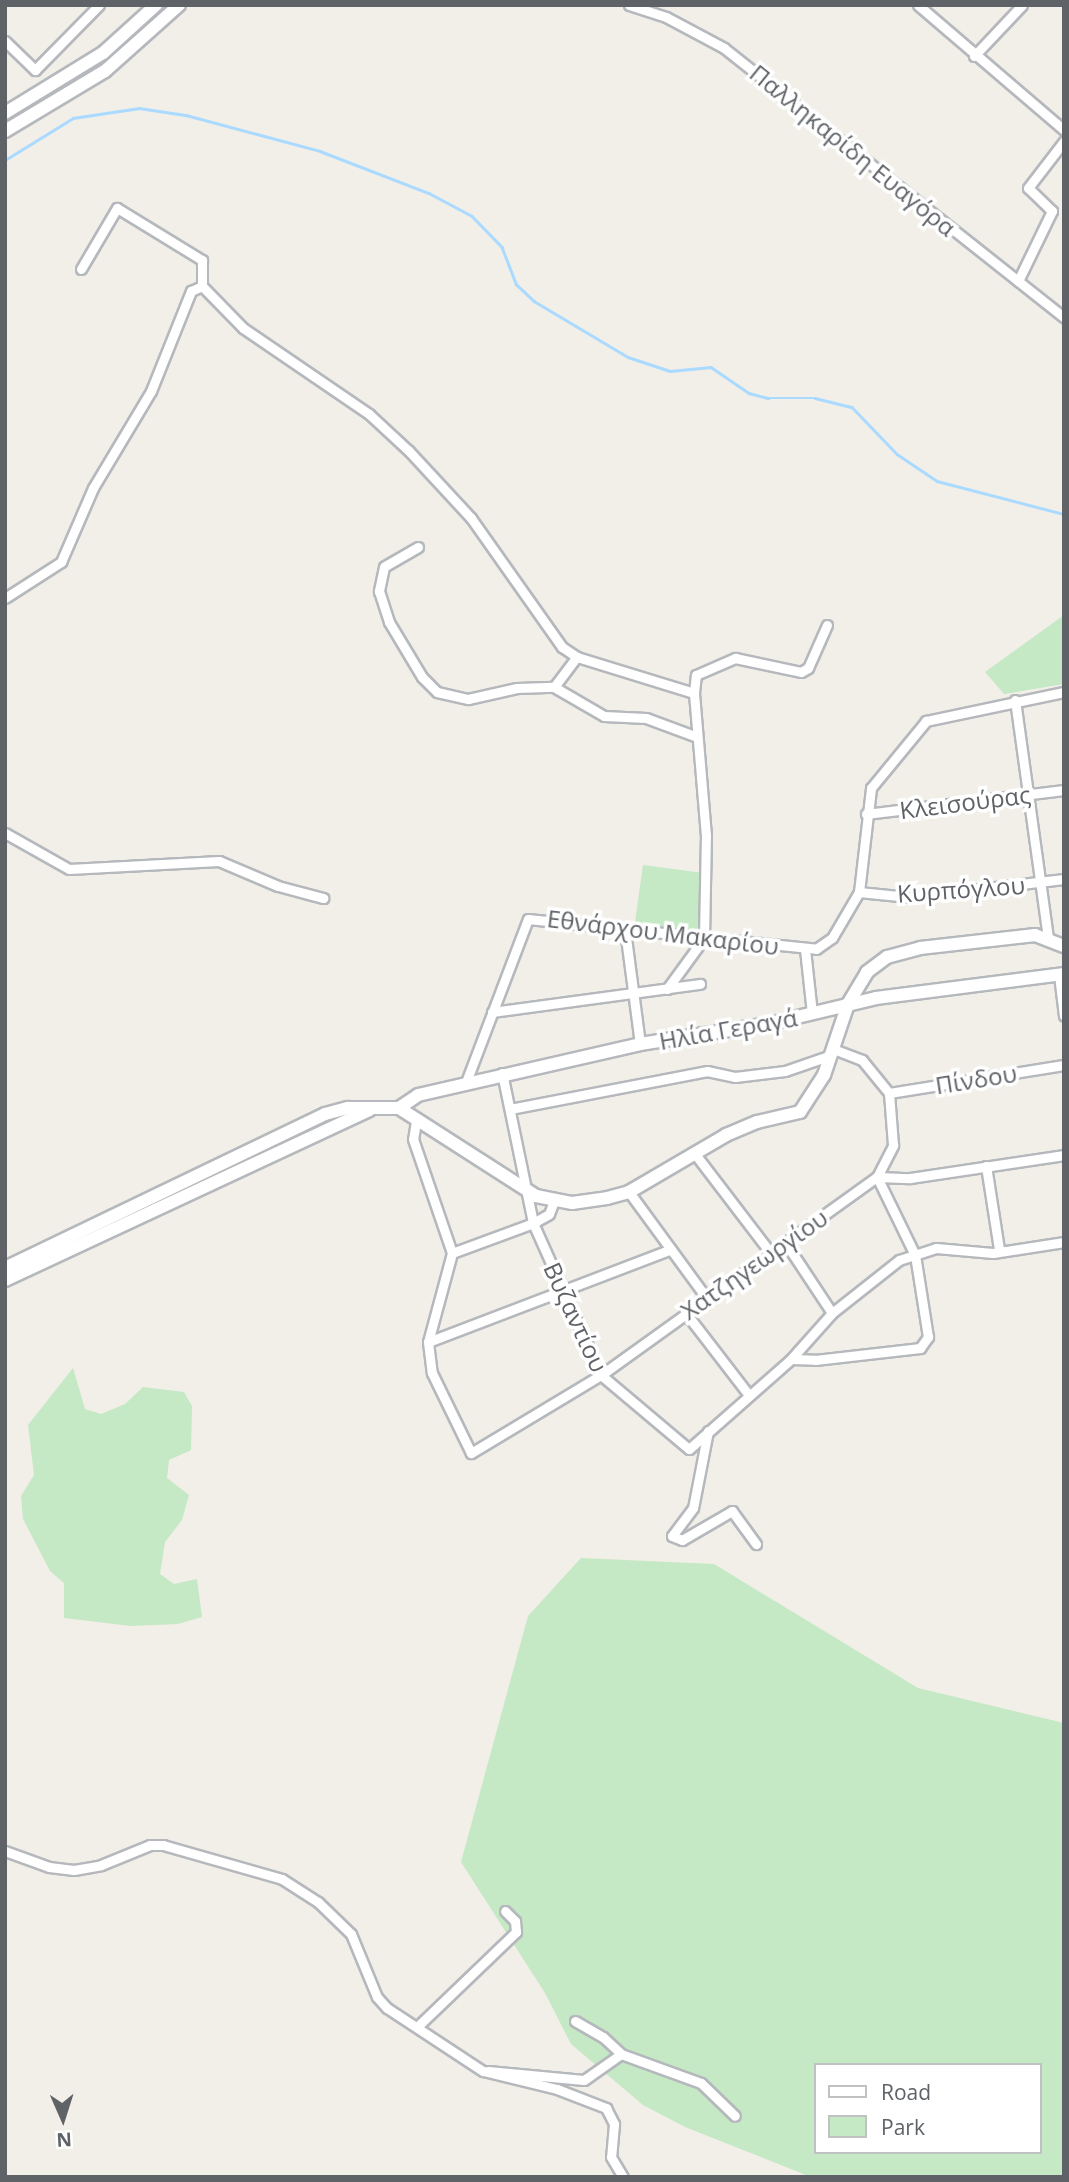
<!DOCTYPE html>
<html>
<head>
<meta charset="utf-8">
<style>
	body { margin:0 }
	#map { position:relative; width:1069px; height:2182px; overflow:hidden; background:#f1efe8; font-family:"Open Sans",sans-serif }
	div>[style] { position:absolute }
	.green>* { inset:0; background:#c5e8c5 }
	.stream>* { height:2.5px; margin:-1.25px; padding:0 1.25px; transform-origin:1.25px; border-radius:1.25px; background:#aadaff }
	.roads { filter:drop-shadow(2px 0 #b5b8bc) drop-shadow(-2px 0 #b5b8bc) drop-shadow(0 2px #b5b8bc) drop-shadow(0 -2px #b5b8bc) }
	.street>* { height:9px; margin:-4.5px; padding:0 4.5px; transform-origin:4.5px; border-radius:4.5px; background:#fff }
	.secondary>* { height:12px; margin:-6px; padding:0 6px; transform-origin:6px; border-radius:6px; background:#fff }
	span { translate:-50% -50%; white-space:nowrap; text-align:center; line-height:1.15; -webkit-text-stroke:7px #fff; paint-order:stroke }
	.street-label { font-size:24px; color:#5f6368 }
	.frame { position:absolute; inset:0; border:7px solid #5f6368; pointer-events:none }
	.legend { position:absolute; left:814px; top:2063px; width:228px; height:91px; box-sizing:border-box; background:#fff; border:2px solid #bfc1c3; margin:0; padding:9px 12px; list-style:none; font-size:21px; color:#5f6368 }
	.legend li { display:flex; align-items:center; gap:14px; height:35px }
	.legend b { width:35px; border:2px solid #bfc1c3 }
	.north { position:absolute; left:28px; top:2084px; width:70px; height:70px; -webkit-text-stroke:5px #fff; paint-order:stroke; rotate:177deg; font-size:19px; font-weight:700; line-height:28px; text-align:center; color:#5f6368 }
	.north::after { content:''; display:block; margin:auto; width:24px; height:32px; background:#5f6368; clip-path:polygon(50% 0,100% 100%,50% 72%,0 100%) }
</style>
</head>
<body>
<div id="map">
	<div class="green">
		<div style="clip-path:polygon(1064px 615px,1064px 684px,1004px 694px,985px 672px)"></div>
		<div style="clip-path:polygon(643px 865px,703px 873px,701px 934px,634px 929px)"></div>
		<div style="clip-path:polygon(73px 1368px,85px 1409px,101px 1414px,125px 1404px,143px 1387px,184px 1392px,192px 1406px,191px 1450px,169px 1460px,167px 1478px,189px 1495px,182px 1520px,165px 1542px,160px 1574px,174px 1584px,197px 1579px,202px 1617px,178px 1624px,131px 1626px,64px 1618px,64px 1583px,50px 1571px,23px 1519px,21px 1496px,34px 1475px,28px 1425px)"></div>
		<div style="clip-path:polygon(evenodd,581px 1558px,714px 1564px,918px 1688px,1064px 1723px,1064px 2177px,811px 2177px,685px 2127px,643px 2105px,571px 2044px,545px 1993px,461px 1862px,528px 1616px,581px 1558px,815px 2065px,1039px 2065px,1039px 2152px,815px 2152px,815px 2065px)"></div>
	</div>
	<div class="stream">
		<div style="left:5px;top:160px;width:80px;rotate:-31.7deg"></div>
		<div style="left:73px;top:118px;width:67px;rotate:-8.6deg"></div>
		<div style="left:139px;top:108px;width:48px;rotate:8.5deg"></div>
		<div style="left:186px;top:115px;width:139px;rotate:15deg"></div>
		<div style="left:320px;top:151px;width:117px;rotate:21.1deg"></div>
		<div style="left:429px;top:193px;width:49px;rotate:28.1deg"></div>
		<div style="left:472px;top:216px;width:43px;rotate:45.9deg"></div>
		<div style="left:502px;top:247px;width:40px;rotate:69deg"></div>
		<div style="left:516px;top:284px;width:25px;rotate:43deg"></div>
		<div style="left:534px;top:301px;width:109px;rotate:30.8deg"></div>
		<div style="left:628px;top:357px;width:44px;rotate:18.4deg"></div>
		<div style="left:670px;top:371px;width:41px;rotate:-5.6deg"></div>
		<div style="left:711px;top:367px;width:46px;rotate:34.4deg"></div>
		<div style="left:749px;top:393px;width:20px;rotate:15deg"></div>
		<div style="left:768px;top:398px;width:47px"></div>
		<div style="left:815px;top:398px;width:38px;rotate:14deg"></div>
		<div style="left:852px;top:407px;width:65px;rotate:46.2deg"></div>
		<div style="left:897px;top:454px;width:48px;rotate:34deg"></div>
		<div style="left:937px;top:481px;width:131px;rotate:14.6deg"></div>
	</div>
	<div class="roads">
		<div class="street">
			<div style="left:629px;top:5px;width:39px;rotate:18deg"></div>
			<div style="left:666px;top:17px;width:66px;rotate:28.1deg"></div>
			<div style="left:724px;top:48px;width:434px;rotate:38.4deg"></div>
			<div style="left:918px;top:5px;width:192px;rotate:40.6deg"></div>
			<div style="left:5px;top:41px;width:42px;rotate:44deg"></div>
			<div style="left:35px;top:70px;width:91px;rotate:-45.4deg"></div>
			<div style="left:974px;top:56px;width:70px;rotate:-46.7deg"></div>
			<div style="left:81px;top:269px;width:71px;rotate:-59.5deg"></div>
			<div style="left:117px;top:208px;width:100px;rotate:31.5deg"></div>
			<div style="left:202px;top:260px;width:26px;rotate:90deg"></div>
			<div style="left:1018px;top:281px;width:78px;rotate:-64.1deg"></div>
			<div style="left:1052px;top:211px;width:33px;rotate:-136deg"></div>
			<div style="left:1028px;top:188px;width:59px;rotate:-52.5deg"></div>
			<div style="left:418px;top:547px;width:39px;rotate:150deg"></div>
			<div style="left:384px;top:567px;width:25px;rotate:102deg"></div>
			<div style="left:379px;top:591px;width:33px;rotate:72deg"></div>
			<div style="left:389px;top:622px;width:64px;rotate:59deg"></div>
			<div style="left:422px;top:677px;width:21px;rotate:45deg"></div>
			<div style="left:437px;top:692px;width:32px;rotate:13deg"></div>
			<div style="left:468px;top:699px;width:50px;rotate:-12.7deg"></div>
			<div style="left:517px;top:688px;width:37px;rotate:-2deg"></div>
			<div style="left:554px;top:687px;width:58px;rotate:30.1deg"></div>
			<div style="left:604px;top:716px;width:42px;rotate:2.7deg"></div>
			<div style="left:646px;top:718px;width:54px;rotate:20.4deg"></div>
			<div style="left:5px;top:598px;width:67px;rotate:-32.7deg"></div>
			<div style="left:61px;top:562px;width:81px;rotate:-66.6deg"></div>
			<div style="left:93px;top:488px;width:113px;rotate:-59.1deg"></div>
			<div style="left:151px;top:391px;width:108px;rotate:-68.2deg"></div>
			<div style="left:191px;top:291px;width:12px;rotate:-24deg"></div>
			<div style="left:202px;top:286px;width:59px;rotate:45.7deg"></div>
			<div style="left:243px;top:328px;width:153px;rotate:34.3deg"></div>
			<div style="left:369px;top:414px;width:54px;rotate:42.8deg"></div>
			<div style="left:409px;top:451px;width:91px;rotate:47.2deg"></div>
			<div style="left:471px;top:518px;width:158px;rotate:54.8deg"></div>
			<div style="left:562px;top:647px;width:18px;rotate:34deg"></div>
			<div style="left:577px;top:657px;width:122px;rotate:17.1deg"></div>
			<div style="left:554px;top:687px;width:38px;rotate:-53deg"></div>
			<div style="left:1015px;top:700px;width:241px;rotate:82.1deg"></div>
			<div style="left:866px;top:814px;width:199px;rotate:-6.9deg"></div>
			<div style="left:5px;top:833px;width:73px;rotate:29.4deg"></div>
			<div style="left:69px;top:869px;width:150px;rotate:-3.1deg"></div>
			<div style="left:219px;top:861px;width:64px;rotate:23deg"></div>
			<div style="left:278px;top:886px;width:47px;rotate:14.9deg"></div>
			<div style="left:859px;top:892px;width:50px;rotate:5.7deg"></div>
			<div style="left:909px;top:897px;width:156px;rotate:-6.6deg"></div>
			<div style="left:625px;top:930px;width:115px;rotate:82.5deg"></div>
			<div style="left:704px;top:938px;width:102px;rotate:-88.9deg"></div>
			<div style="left:706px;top:836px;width:144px;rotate:-94.8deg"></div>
			<div style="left:694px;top:693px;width:18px;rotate:-84deg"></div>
			<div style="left:696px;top:675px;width:43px;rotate:-23.6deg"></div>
			<div style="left:735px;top:658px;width:67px;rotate:12deg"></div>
			<div style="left:801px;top:672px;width:8px;rotate:-30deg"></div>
			<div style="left:808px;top:668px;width:47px;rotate:-66.2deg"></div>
			<div style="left:805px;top:949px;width:64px;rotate:83.8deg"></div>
			<div style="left:1059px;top:975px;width:41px;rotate:83deg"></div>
			<div style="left:667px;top:989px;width:63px;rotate:-54deg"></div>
			<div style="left:492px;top:1012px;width:210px;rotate:-7.7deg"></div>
			<div style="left:502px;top:1073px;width:153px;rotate:78.3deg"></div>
			<div style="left:533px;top:1223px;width:167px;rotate:65.9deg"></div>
			<div style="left:601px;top:1375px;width:115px;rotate:40.1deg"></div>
			<div style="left:689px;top:1449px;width:136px;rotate:-41.4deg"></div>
			<div style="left:791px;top:1359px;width:62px;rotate:-48.3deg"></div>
			<div style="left:832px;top:1313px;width:85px;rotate:-38.3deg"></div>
			<div style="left:899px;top:1260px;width:39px;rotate:-18deg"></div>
			<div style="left:936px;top:1248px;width:57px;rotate:5deg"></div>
			<div style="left:993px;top:1253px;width:72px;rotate:-8.8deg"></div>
			<div style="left:466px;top:1082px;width:174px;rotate:-69.2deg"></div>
			<div style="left:528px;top:919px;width:290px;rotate:5.9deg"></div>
			<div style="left:816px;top:949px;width:19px;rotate:-35deg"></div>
			<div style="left:832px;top:938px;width:53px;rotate:-59.6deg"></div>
			<div style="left:859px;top:892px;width:105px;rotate:-83.4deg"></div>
			<div style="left:871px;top:788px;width:87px;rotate:-50.6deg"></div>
			<div style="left:926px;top:721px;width:141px;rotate:-11.9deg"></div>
			<div style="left:889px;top:1093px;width:177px;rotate:-9.1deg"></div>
			<div style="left:510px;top:1109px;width:201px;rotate:-10.9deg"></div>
			<div style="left:707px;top:1071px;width:29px;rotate:12deg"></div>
			<div style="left:735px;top:1077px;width:50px;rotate:-6.8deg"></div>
			<div style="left:785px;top:1071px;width:49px;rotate:-19.2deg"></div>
			<div style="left:416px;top:1121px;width:18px;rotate:99deg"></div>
			<div style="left:413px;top:1139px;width:120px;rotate:71.1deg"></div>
			<div style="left:452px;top:1253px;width:92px;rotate:105.1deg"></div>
			<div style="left:428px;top:1342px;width:31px;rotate:83deg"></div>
			<div style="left:432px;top:1373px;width:89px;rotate:64deg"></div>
			<div style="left:471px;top:1453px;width:152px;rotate:-31deg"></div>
			<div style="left:601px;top:1375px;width:340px;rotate:-35.7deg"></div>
			<div style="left:877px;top:1177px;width:33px;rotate:2deg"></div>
			<div style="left:910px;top:1178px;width:156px;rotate:-8.5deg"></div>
			<div style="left:695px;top:1154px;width:123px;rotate:52.6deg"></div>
			<div style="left:986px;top:1166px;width:84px;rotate:81.1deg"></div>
			<div style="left:629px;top:1192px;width:129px;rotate:53.8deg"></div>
			<div style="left:785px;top:1242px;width:85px;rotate:56.5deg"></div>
			<div style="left:452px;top:1253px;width:86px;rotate:-20.3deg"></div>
			<div style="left:533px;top:1223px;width:18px;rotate:-29deg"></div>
			<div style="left:549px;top:1214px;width:14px;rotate:-69deg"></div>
			<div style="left:685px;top:1312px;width:105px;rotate:52.4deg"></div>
			<div style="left:428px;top:1342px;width:260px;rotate:-20.9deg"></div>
			<div style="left:791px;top:1359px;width:24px;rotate:2deg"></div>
			<div style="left:815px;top:1360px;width:106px;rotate:-6.5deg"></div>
			<div style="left:920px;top:1348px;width:14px;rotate:-54deg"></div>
			<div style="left:928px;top:1337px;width:83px;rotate:-99deg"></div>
			<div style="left:915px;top:1255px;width:87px;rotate:-116deg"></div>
			<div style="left:877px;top:1177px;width:36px;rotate:-63deg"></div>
			<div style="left:893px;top:1145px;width:52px;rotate:-94.4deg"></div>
			<div style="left:889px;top:1093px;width:43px;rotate:-129.3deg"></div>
			<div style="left:862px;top:1060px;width:31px;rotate:-159deg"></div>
			<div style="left:708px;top:1431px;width:78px;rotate:101deg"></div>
			<div style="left:693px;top:1508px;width:35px;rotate:127deg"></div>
			<div style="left:672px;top:1536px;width:11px;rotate:22deg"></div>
			<div style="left:682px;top:1540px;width:58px;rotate:-30.1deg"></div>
			<div style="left:732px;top:1511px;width:41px;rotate:54deg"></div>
			<div style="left:5px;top:1851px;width:47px;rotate:20deg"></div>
			<div style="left:49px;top:1867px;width:25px;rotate:7deg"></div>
			<div style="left:74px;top:1870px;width:27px;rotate:-10deg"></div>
			<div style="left:101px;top:1865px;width:53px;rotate:-22.2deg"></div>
			<div style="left:150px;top:1845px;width:13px"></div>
			<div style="left:163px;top:1845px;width:124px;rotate:15.9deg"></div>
			<div style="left:282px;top:1879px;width:43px;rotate:32.6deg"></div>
			<div style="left:318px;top:1902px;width:46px;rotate:44.1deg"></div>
			<div style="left:351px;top:1934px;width:68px;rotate:67.6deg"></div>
			<div style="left:377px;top:1997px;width:15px;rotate:48deg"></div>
			<div style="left:387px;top:2008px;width:115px;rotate:33.3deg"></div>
			<div style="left:483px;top:2071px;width:76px;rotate:13.7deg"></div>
			<div style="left:557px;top:2089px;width:53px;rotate:21.2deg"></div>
			<div style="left:606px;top:2108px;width:18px;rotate:63deg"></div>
			<div style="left:614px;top:2124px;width:33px;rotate:95deg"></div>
			<div style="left:611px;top:2157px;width:23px;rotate:59deg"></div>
			<div style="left:575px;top:2021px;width:32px;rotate:30deg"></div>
			<div style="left:603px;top:2037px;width:25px;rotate:43deg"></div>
			<div style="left:621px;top:2054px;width:85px;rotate:19.9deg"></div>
			<div style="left:701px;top:2083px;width:47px;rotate:44.1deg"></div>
			<div style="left:418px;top:2026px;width:136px;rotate:-43.8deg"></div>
			<div style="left:516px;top:1932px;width:11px;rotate:-95deg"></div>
			<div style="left:515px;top:1921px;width:14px;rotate:-135deg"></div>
			<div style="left:488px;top:2071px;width:96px;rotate:5.4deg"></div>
			<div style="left:584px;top:2080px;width:45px;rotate:-35.1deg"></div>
		</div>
		<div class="secondary">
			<div style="left:5px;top:113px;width:115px;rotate:-31.5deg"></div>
			<div style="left:103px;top:53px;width:72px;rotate:-42.2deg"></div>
			<div style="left:5px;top:131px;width:117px;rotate:-31deg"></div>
			<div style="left:105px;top:71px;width:99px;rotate:-41.7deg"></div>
			<div style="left:399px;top:1108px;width:163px;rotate:32.7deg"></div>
			<div style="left:536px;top:1196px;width:37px;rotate:11deg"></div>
			<div style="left:572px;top:1203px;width:35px;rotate:-8deg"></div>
			<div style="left:607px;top:1198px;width:23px;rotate:-15deg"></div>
			<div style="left:629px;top:1192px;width:113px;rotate:-30.4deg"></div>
			<div style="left:726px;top:1135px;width:34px;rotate:-23deg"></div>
			<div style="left:757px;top:1122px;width:44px;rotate:-13.1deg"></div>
			<div style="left:800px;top:1112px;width:44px;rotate:-57deg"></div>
			<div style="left:824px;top:1075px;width:75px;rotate:-71.3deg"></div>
			<div style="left:848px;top:1004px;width:37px;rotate:-59deg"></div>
			<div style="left:867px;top:972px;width:25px;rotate:-37deg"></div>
			<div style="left:887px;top:957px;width:34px;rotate:-15deg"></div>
			<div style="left:920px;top:948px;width:116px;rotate:-6.4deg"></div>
			<div style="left:1035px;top:935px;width:31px;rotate:21deg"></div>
			<div style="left:399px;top:1108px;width:23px;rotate:-34deg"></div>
			<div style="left:418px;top:1095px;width:228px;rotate:-12.9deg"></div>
			<div style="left:640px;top:1044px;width:130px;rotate:-8.9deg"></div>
			<div style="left:768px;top:1024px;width:111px;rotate:-13.5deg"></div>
			<div style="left:876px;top:998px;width:190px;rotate:-7.3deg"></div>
			<div style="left:5px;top:1268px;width:355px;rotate:-25.7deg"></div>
			<div style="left:325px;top:1114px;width:24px;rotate:-15deg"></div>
			<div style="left:348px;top:1108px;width:51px"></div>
			<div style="left:5px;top:1280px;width:402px;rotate:-25deg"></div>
		</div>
	</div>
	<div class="street-label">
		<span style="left:853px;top:150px;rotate:39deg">Παλληκαρίδη Ευαγόρα</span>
		<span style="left:965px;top:802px;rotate:-7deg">Κλεισούρας</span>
		<span style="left:961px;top:889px;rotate:-4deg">Κυρπόγλου</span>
		<span style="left:663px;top:932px;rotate:7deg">Εθνάρχου Μακαρίου</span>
		<span style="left:728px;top:1029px;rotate:-10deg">Ηλία Γεραγά</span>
		<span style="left:976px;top:1079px;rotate:-9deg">Πίνδου</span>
		<span style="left:754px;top:1264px;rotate:-35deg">Χατζηγεωργίου</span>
		<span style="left:576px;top:1317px;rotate:65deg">Βυζαντίου</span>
	</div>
	<div class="frame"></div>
	<ul class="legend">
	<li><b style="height:9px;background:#fff"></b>Road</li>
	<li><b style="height:19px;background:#c5e8c5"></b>Park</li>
	</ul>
	<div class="north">N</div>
</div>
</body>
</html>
